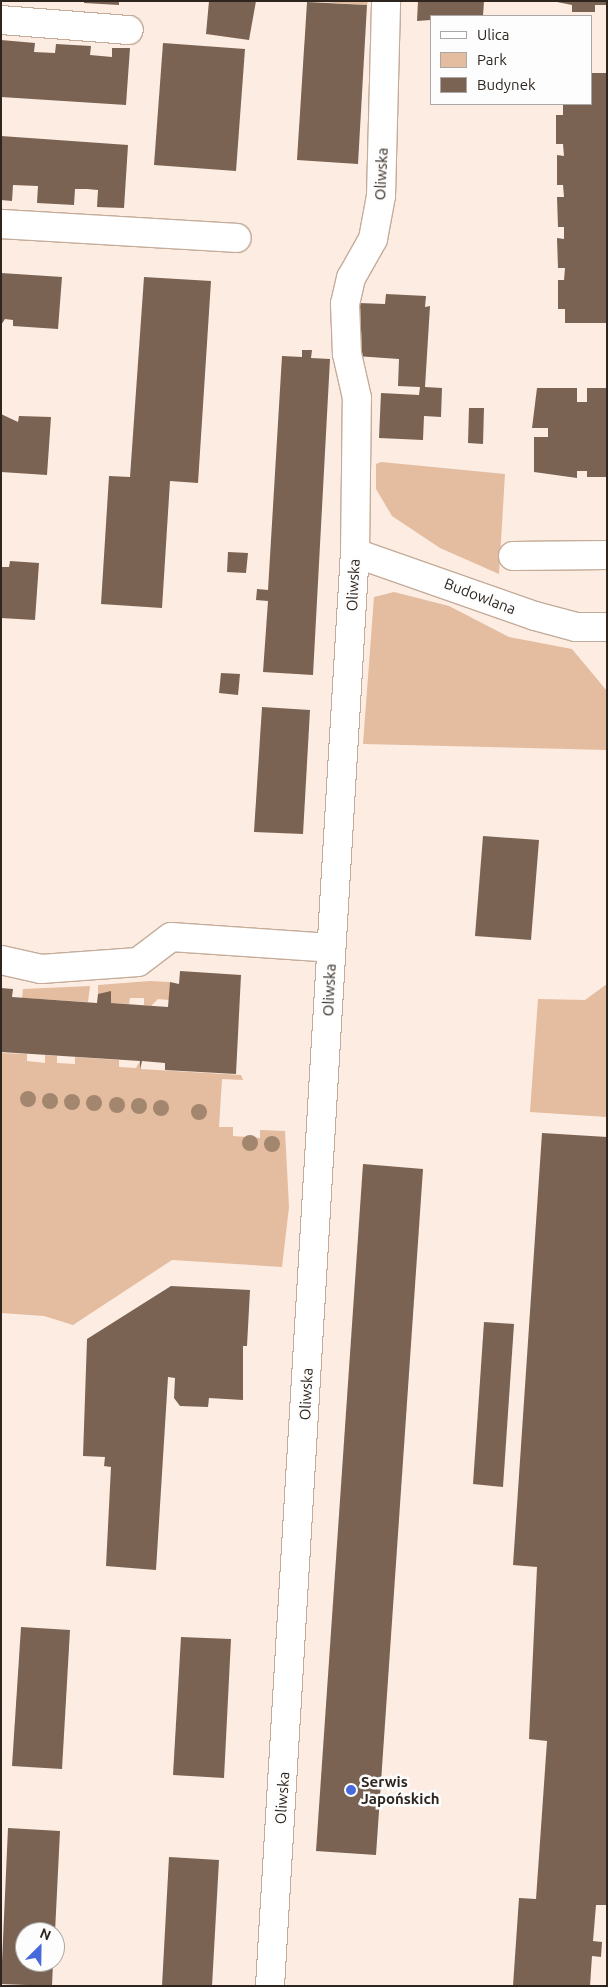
<!DOCTYPE html>
<html>
<head>
<meta charset="utf-8">
<style>
	body { margin:0 }
	#map { position:relative; width:608px; height:1987px; overflow:hidden; background:#fcece1; font-family:Ubuntu,sans-serif }
	div>[style] { position:absolute }
	.green>* { inset:0; background:#e4bca0 }
	.building>* { inset:0; background:#7a6353 }
	.roads { filter:drop-shadow(1px 0 #c4ac9a) drop-shadow(-1px 0 #c4ac9a) drop-shadow(0 1px #c4ac9a) drop-shadow(0 -1px #c4ac9a) }
	.minor>* { height:28px; margin:-14px; padding:0 14px; transform-origin:14px; border-radius:14px; background:#fff }
	.trees>* { width:16px; height:16px; margin:-8px; border-radius:50%; background:#a3866e }
	.dots>* { width:14px; height:14px; translate:-50% -50%; box-sizing:border-box; border:2px solid #fdfdfd; border-radius:50% }
	span { translate:-50% -50%; white-space:nowrap; text-align:center; line-height:1.15; -webkit-text-stroke:5px #fdfdfd; paint-order:stroke }
	.street-label { font-size:15px; color:#2e251e }
	.poi-label { font-size:15px; color:#2e251e; font-weight:700 }
	.left { translate:0 -50%; text-align:left }
	.frame { position:absolute; inset:0; border:2px solid #2e251e; pointer-events:none }
	.legend { position:absolute; left:430px; top:15px; width:162px; height:90px; box-sizing:border-box; background:#fdfdfd; border:1px solid #aaa7a4; margin:0; padding:6px 9px; list-style:none; font-size:15px; color:#2e251e }
	.legend li { display:flex; align-items:center; gap:10px; height:25px }
	.legend b { width:25px; border:1px solid #aaa7a4 }
	.north { position:absolute; left:15px; top:1922px; width:50px; height:50px; box-sizing:border-box; background:#fdfdfd; border:1px solid #aaa7a4; border-radius:50%; rotate:23deg; font-size:14px; font-weight:700; line-height:20px; text-align:center; color:#2e251e }
	.north::after { content:''; display:block; margin:auto; width:18px; height:22px; background:#4669dc; clip-path:polygon(50% 0,100% 100%,50% 72%,0 100%) }
</style>
</head>
<body>
<div id="map">
	<div class="green">
		<div style="clip-path:polygon(307px 1px,368px 1px,367px 5px)"></div>
		<div style="clip-path:polygon(381px 462px,505px 474px,499px 574px,440px 548px,392px 516px,376px 489px,376px 464px)"></div>
		<div style="clip-path:polygon(394px 592px,449px 606px,509px 637px,572px 649px,607px 691px,607px 750px,363px 744px,374px 597px)"></div>
		<div style="clip-path:polygon(150px 981px,170px 982px,169px 1000px,158px 999px,151px 1006px,144px 1005px,144px 998px,130px 998px,129px 1004px,111px 1003px,111px 994px,98px 994px,98px 985px)"></div>
		<div style="clip-path:polygon(607px 984px,607px 1117px,530px 1112px,538px 999px,585px 1000px)"></div>
		<div style="clip-path:polygon(90px 986px,88px 1002px,22px 998px,23px 989px)"></div>
		<div style="clip-path:polygon(1px 1053px,27px 1054px,27px 1061px,45px 1063px,45px 1055px,57px 1056px,57px 1063px,75px 1064px,75px 1057px,119px 1060px,119px 1067px,136px 1068px,140px 1061px,140px 1069px,241px 1075px,243px 1080px,222px 1079px,219px 1127px,233px 1127px,233px 1136px,260px 1138px,260px 1130px,285px 1131px,289px 1207px,282px 1267px,172px 1260px,73px 1325px,44px 1316px,1px 1313px)"></div>
	</div>
	<div class="building">
		<div style="clip-path:polygon(84px 1px,119px 1px,119px 5px,84px 3px)"></div>
		<div style="clip-path:polygon(209px 1px,256px 1px,249px 40px,206px 34px)"></div>
		<div style="clip-path:polygon(418px 1px,484px 1px,483px 16px,417px 21px)"></div>
		<div style="clip-path:polygon(552px 1px,607px 1px,607px 5px,595px 5px,595px 12px,572px 12px,572px 5px)"></div>
		<div style="clip-path:polygon(307px 2px,367px 5px,358px 164px,297px 160px)"></div>
		<div style="clip-path:polygon(1px 40px,35px 43px,34px 52px,55px 53px,56px 44px,91px 46px,90px 55px,112px 57px,112px 48px,130px 48px,126px 105px,1px 97px)"></div>
		<div style="clip-path:polygon(163px 43px,245px 49px,236px 171px,154px 165px)"></div>
		<div style="clip-path:polygon(592px 73px,607px 73px,607px 323px,565px 323px,565px 309px,558px 309px,558px 280px,564px 280px,565px 268px,558px 268px,557px 238px,564px 239px,564px 227px,558px 227px,557px 197px,564px 197px,563px 185px,557px 185px,557px 155px,564px 156px,563px 144px,556px 144px,556px 115px,563px 115px,563px 104px,592px 104px)"></div>
		<div style="clip-path:polygon(1px 136px,128px 145px,124px 208px,97px 207px,98px 190px,87px 189px,75px 189px,74px 205px,37px 203px,38px 186px,13px 185px,12px 201px,1px 200px)"></div>
		<div style="clip-path:polygon(1px 273px,62px 277px,58px 329px,13px 326px,13px 320px,5px 319px,1px 325px)"></div>
		<div style="clip-path:polygon(144px 277px,211px 281px,198px 483px,170px 481px,162px 608px,101px 604px,109px 476px,130px 477px)"></div>
		<div style="clip-path:polygon(386px 294px,426px 296px,425px 307px,430px 306px,425px 387px,442px 388px,441px 417px,424px 416px,423px 440px,379px 438px,381px 393px,419px 395px,420px 387px,398px 386px,399px 359px,356px 356px,359px 303px,385px 304px)"></div>
		<div style="clip-path:polygon(302px 350px,312px 350px,311px 358px,330px 359px,313px 675px,263px 672px,268px 601px,256px 600px,257px 589px,268px 590px,282px 356px,302px 357px)"></div>
		<div style="clip-path:polygon(537px 388px,577px 388px,577px 402px,587px 402px,587px 388px,607px 388px,607px 477px,587px 477px,587px 471px,577px 471px,577px 478px,534px 472px,534px 437px,548px 437px,548px 428px,532px 428px)"></div>
		<div style="clip-path:polygon(469px 408px,484px 408px,483px 444px,468px 443px)"></div>
		<div style="clip-path:polygon(1px 414px,18px 422px,19px 416px,51px 417px,47px 475px,1px 472px)"></div>
		<div style="clip-path:polygon(228px 552px,248px 553px,246px 573px,227px 572px)"></div>
		<div style="clip-path:polygon(10px 561px,39px 563px,35px 620px,1px 618px,1px 567px,9px 567px)"></div>
		<div style="clip-path:polygon(221px 673px,240px 674px,238px 695px,219px 693px)"></div>
		<div style="clip-path:polygon(262px 707px,310px 710px,303px 834px,254px 832px)"></div>
		<div style="clip-path:polygon(483px 836px,539px 840px,531px 940px,475px 936px)"></div>
		<div style="clip-path:polygon(180px 971px,241px 975px,236px 1074px,165px 1070px,165px 1063px,142px 1061px,140px 1070px,140px 1061px,1px 1052px,1px 988px,13px 989px,12px 997px,97px 1003px,98px 994px,111px 991px,111px 1003px,168px 1007px,170px 982px,179px 984px)"></div>
		<div style="clip-path:polygon(542px 1133px,607px 1137px,607px 1905px,596px 1905px,593px 1941px,602px 1942px,601px 1957px,592px 1956px,590px 1986px,513px 1986px,519px 1898px,536px 1899px,547px 1741px,529px 1739px,537px 1567px,513px 1565px)"></div>
		<div style="clip-path:polygon(363px 1164px,423px 1169px,376px 1855px,316px 1851px)"></div>
		<div style="clip-path:polygon(171px 1286px,250px 1290px,247px 1346px,243px 1346px,243px 1400px,209px 1398px,208px 1407px,180px 1406px,174px 1398px,175px 1378px,168px 1377px,156px 1570px,106px 1566px,111px 1467px,104px 1466px,105px 1457px,83px 1456px,87px 1339px)"></div>
		<div style="clip-path:polygon(484px 1322px,514px 1324px,503px 1487px,473px 1484px)"></div>
		<div style="clip-path:polygon(21px 1627px,70px 1630px,62px 1769px,12px 1766px)"></div>
		<div style="clip-path:polygon(181px 1637px,231px 1639px,224px 1778px,173px 1775px)"></div>
		<div style="clip-path:polygon(8px 1828px,60px 1831px,55px 1932px,25px 1932px,25px 1962px,53px 1962px,52px 1986px,1px 1984px)"></div>
		<div style="clip-path:polygon(169px 1857px,219px 1860px,212px 1986px,162px 1986px)"></div>
	</div>
	<div class="roads">
		<div class="minor">
			<div style="left:1px;top:20px;width:128px;rotate:4.5deg"></div>
			<div style="left:1px;top:224px;width:236px;rotate:3.4deg"></div>
			<div style="left:355px;top:553px;width:191px;rotate:19.3deg"></div>
			<div style="left:535px;top:616px;width:42px;rotate:15deg"></div>
			<div style="left:576px;top:627px;width:31px"></div>
			<div style="left:513px;top:556px;width:94px;rotate:-0.6deg"></div>
			<div style="left:1px;top:960px;width:41px;rotate:12.7deg"></div>
			<div style="left:41px;top:969px;width:97px;rotate:-4.1deg"></div>
			<div style="left:138px;top:962px;width:41px;rotate:-37.1deg"></div>
			<div style="left:171px;top:937px;width:160px;rotate:3.9deg"></div>
			<div style="left:270px;top:1986px;width:1436px;rotate:-86.61deg"></div>
			<div style="left:355px;top:553px;width:155px;rotate:-89.3deg"></div>
			<div style="left:357px;top:398px;width:45px;rotate:-102.8deg"></div>
			<div style="left:347px;top:354px;width:50px;rotate:-92.3deg"></div>
			<div style="left:345px;top:304px;width:27px;rotate:-77deg"></div>
			<div style="left:351px;top:278px;width:45px;rotate:-60.6deg"></div>
			<div style="left:373px;top:239px;width:44px;rotate:-79.5deg"></div>
			<div style="left:381px;top:196px;width:195px;rotate:-88.5deg"></div>
		</div>
	</div>
	<div class="trees">
		<div style="left:28px;top:1099px"></div>
		<div style="left:50px;top:1101px"></div>
		<div style="left:72px;top:1102px"></div>
		<div style="left:94px;top:1103px"></div>
		<div style="left:117px;top:1105px"></div>
		<div style="left:139px;top:1106px"></div>
		<div style="left:161px;top:1108px"></div>
		<div style="left:199px;top:1112px"></div>
		<div style="left:250px;top:1143px"></div>
		<div style="left:272px;top:1144px"></div>
	</div>
	<div class="dots">
		<div style="left:351px;top:1790px;background:#4669dc"></div>
	</div>
	<div class="street-label">
		<span style="left:381px;top:174px;rotate:-87deg">Oliwska</span>
		<span style="left:353px;top:585px;rotate:-87deg">Oliwska</span>
		<span style="left:480px;top:596px;rotate:21deg">Budowlana</span>
		<span style="left:329px;top:990px;rotate:-87deg">Oliwska</span>
		<span style="left:306px;top:1394px;rotate:-87deg">Oliwska</span>
		<span style="left:282px;top:1798px;rotate:-86deg">Oliwska</span>
	</div>
	<div class="poi-label">
		<span class="left" style="left:361px;top:1790px">Serwis<br>Japońskich</span>
	</div>
	<div class="frame"></div>
	<ul class="legend">
	<li><b style="height:6px;background:#fff"></b>Ulica</li>
	<li><b style="height:14px;background:#e4bca0"></b>Park</li>
	<li><b style="height:14px;background:#7a6353"></b>Budynek</li>
	</ul>
	<div class="north">N</div>
</div>
</body>
</html>
